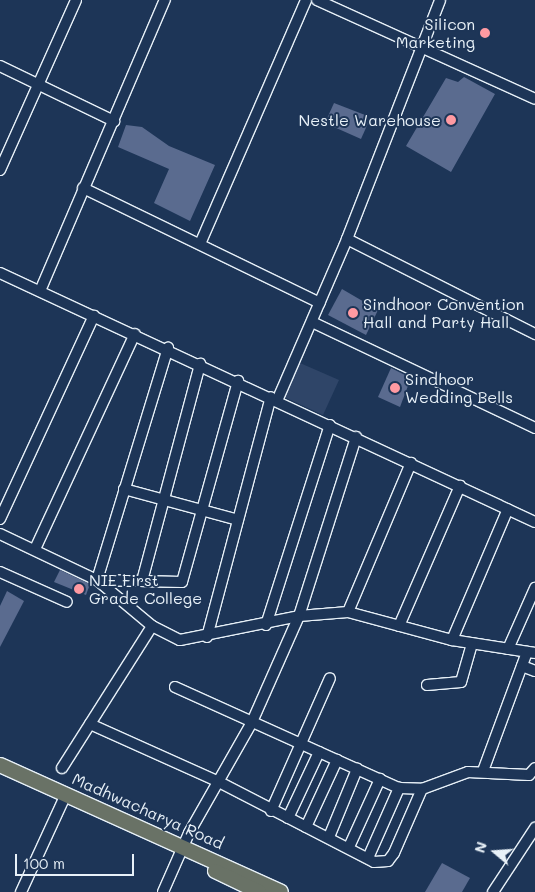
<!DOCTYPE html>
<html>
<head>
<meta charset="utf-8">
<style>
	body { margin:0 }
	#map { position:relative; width:535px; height:892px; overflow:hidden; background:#1d3557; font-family:Mali,sans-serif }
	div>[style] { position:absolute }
	.built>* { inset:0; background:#2f4568 }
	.building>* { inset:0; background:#5a6b8f }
	.roads { filter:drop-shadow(1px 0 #e8f1f8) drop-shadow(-1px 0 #e8f1f8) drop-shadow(0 1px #e8f1f8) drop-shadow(0 -1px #e8f1f8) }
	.minor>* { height:10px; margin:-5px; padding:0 5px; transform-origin:5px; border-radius:5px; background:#1d3557 }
	.major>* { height:14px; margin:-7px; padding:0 7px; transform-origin:7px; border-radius:7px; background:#697266 }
	.dots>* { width:14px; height:14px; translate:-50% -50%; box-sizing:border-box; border:2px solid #1d3557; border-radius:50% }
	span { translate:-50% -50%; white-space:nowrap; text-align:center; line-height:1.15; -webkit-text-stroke:4px #1d3557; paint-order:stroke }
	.poi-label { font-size:16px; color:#e8f1f8 }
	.right { translate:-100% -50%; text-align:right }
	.left { translate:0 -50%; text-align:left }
	.street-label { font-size:16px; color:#e8f1f8 }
	.north { position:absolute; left:470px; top:827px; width:50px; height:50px; -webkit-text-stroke:4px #1d3557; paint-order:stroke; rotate:288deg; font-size:14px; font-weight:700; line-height:20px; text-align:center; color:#e8f1f8 }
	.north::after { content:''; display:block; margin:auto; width:18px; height:22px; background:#e8f1f8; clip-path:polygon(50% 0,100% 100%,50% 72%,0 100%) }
	.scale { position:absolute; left:15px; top:854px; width:119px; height:22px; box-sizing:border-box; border:2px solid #e8f1f8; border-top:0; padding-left:6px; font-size:15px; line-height:18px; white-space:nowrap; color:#e8f1f8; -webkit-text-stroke:4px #1d3557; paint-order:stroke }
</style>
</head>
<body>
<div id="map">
	<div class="built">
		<div style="clip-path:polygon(300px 363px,339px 380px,323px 415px,284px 397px)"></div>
	</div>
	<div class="building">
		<div style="clip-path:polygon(464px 77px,495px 94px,451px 172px,406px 146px,446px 78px,458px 82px)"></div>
		<div style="clip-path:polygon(334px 103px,365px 115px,369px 121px,361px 139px,325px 123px)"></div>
		<div style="clip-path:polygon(126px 125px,142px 127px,169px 146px,215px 165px,190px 221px,154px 203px,169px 169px,118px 147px)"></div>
		<div style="clip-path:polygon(342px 289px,378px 310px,366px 335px,328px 315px)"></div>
		<div style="clip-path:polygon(391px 368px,411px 378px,400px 407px,378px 397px)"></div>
		<div style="clip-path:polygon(60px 570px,90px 584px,86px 595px,54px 582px)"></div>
		<div style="clip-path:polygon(7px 591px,24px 601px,0 647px,0 606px)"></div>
		<div style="clip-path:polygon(442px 863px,470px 878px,462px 892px,425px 892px)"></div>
	</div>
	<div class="roads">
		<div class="minor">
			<div style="left:317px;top:0;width:239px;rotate:24.4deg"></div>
			<div style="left:0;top:66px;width:127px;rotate:25.8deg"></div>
			<div style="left:0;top:170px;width:186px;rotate:-65.9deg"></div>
			<div style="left:83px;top:188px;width:263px;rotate:25.9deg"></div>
			<div style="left:347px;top:239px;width:211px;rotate:26.8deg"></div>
			<div style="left:200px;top:244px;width:266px;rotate:-66.5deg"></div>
			<div style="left:0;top:273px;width:590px;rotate:24.96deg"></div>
			<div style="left:40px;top:291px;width:317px;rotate:-66.8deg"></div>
			<div style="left:312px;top:322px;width:247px;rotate:25.4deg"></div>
			<div style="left:277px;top:401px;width:176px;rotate:-66.6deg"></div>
			<div style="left:347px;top:239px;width:256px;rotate:-68.7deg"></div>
			<div style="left:124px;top:489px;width:118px;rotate:15.2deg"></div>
			<div style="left:0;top:519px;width:224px;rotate:-65.2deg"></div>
			<div style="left:0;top:534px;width:107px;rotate:25.4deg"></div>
			<div style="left:97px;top:580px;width:72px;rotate:39.9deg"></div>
			<div style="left:152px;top:626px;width:31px;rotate:27deg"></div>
			<div style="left:180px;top:640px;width:121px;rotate:-11.4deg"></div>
			<div style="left:299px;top:616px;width:49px;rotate:-4.7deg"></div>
			<div style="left:348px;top:612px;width:108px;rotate:15.1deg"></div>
			<div style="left:452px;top:640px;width:84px;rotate:8.9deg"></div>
			<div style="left:35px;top:549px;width:237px;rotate:-65.1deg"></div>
			<div style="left:0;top:572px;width:73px;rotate:24.1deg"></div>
			<div style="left:97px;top:580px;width:85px;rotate:1.3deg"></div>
			<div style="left:182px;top:582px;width:209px;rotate:-74.4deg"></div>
			<div style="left:97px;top:580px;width:243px;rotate:-73deg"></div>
			<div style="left:142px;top:581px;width:225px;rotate:-75deg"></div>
			<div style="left:348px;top:612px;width:162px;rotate:-67.1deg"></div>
			<div style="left:266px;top:625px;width:210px;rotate:-72.3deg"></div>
			<div style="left:399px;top:626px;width:153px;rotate:-66.5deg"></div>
			<div style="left:207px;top:637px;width:248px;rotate:-75.1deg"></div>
			<div style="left:452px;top:640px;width:142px;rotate:-66.9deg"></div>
			<div style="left:508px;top:649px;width:67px;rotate:-66.1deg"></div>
			<div style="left:522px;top:666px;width:14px;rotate:21deg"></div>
			<div style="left:427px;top:685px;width:34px;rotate:-5deg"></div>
			<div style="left:461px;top:682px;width:40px;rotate:-74deg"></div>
			<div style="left:175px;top:687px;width:246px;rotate:24.3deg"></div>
			<div style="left:399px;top:788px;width:23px;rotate:2deg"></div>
			<div style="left:422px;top:789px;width:49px;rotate:-20.3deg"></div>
			<div style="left:468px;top:772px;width:61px;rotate:2.8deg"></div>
			<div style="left:529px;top:775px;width:9px;rotate:-49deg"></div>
			<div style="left:90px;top:724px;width:141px;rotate:24.2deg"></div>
			<div style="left:219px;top:782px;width:174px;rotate:27.3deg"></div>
			<div style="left:374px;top:862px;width:14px;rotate:-4deg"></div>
			<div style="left:388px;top:861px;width:10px;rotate:-53deg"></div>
			<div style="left:394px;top:853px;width:70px;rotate:-66.4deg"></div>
			<div style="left:62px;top:768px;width:168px;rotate:-57.6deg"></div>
			<div style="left:483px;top:771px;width:127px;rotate:-69.7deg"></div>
			<div style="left:271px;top:811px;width:145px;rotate:-66.1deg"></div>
			<div style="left:288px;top:818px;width:73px;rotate:-64.8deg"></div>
			<div style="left:306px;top:827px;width:74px;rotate:-65.2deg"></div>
			<div style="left:329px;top:837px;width:74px;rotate:-67.6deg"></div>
			<div style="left:349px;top:847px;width:75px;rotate:-65.5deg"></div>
			<div style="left:368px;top:858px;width:77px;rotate:-66.1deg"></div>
			<div style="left:21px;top:892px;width:108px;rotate:-65.3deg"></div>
			<div style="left:163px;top:892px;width:64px;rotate:-66.2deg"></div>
			<div style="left:189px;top:833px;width:128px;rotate:-60.4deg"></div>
			<div style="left:252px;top:722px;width:116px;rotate:-66.1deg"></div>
			<div style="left:299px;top:616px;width:188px;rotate:-72.3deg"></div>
			<div style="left:493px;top:892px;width:77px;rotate:-56.7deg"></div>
		</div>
		<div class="major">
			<div style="left:0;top:765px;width:308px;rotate:24.3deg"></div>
			<div style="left:215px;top:871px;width:49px;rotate:25.5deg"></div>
		</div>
	</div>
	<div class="dots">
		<div style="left:485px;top:33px;background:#ff9aa2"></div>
		<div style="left:451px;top:120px;background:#ff9aa2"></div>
		<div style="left:353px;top:313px;background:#ff9aa2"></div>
		<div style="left:395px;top:388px;background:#ff9aa2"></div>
		<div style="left:79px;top:589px;background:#ff9aa2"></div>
	</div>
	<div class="poi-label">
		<span class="right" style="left:475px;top:33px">Silicon<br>Marketing</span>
		<span class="right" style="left:441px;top:120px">Nestle Warehouse</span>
		<span class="left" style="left:363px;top:313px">Sindhoor Convention<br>Hall and Party Hall</span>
		<span class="left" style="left:405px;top:388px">Sindhoor<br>Wedding Bells</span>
		<span class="left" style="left:89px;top:589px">NIE First<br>Grade College</span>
	</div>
	<div class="street-label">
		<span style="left:148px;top:811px;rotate:24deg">Madhwacharya Road</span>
	</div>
	<div class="north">N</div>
	<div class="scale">100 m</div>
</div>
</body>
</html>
